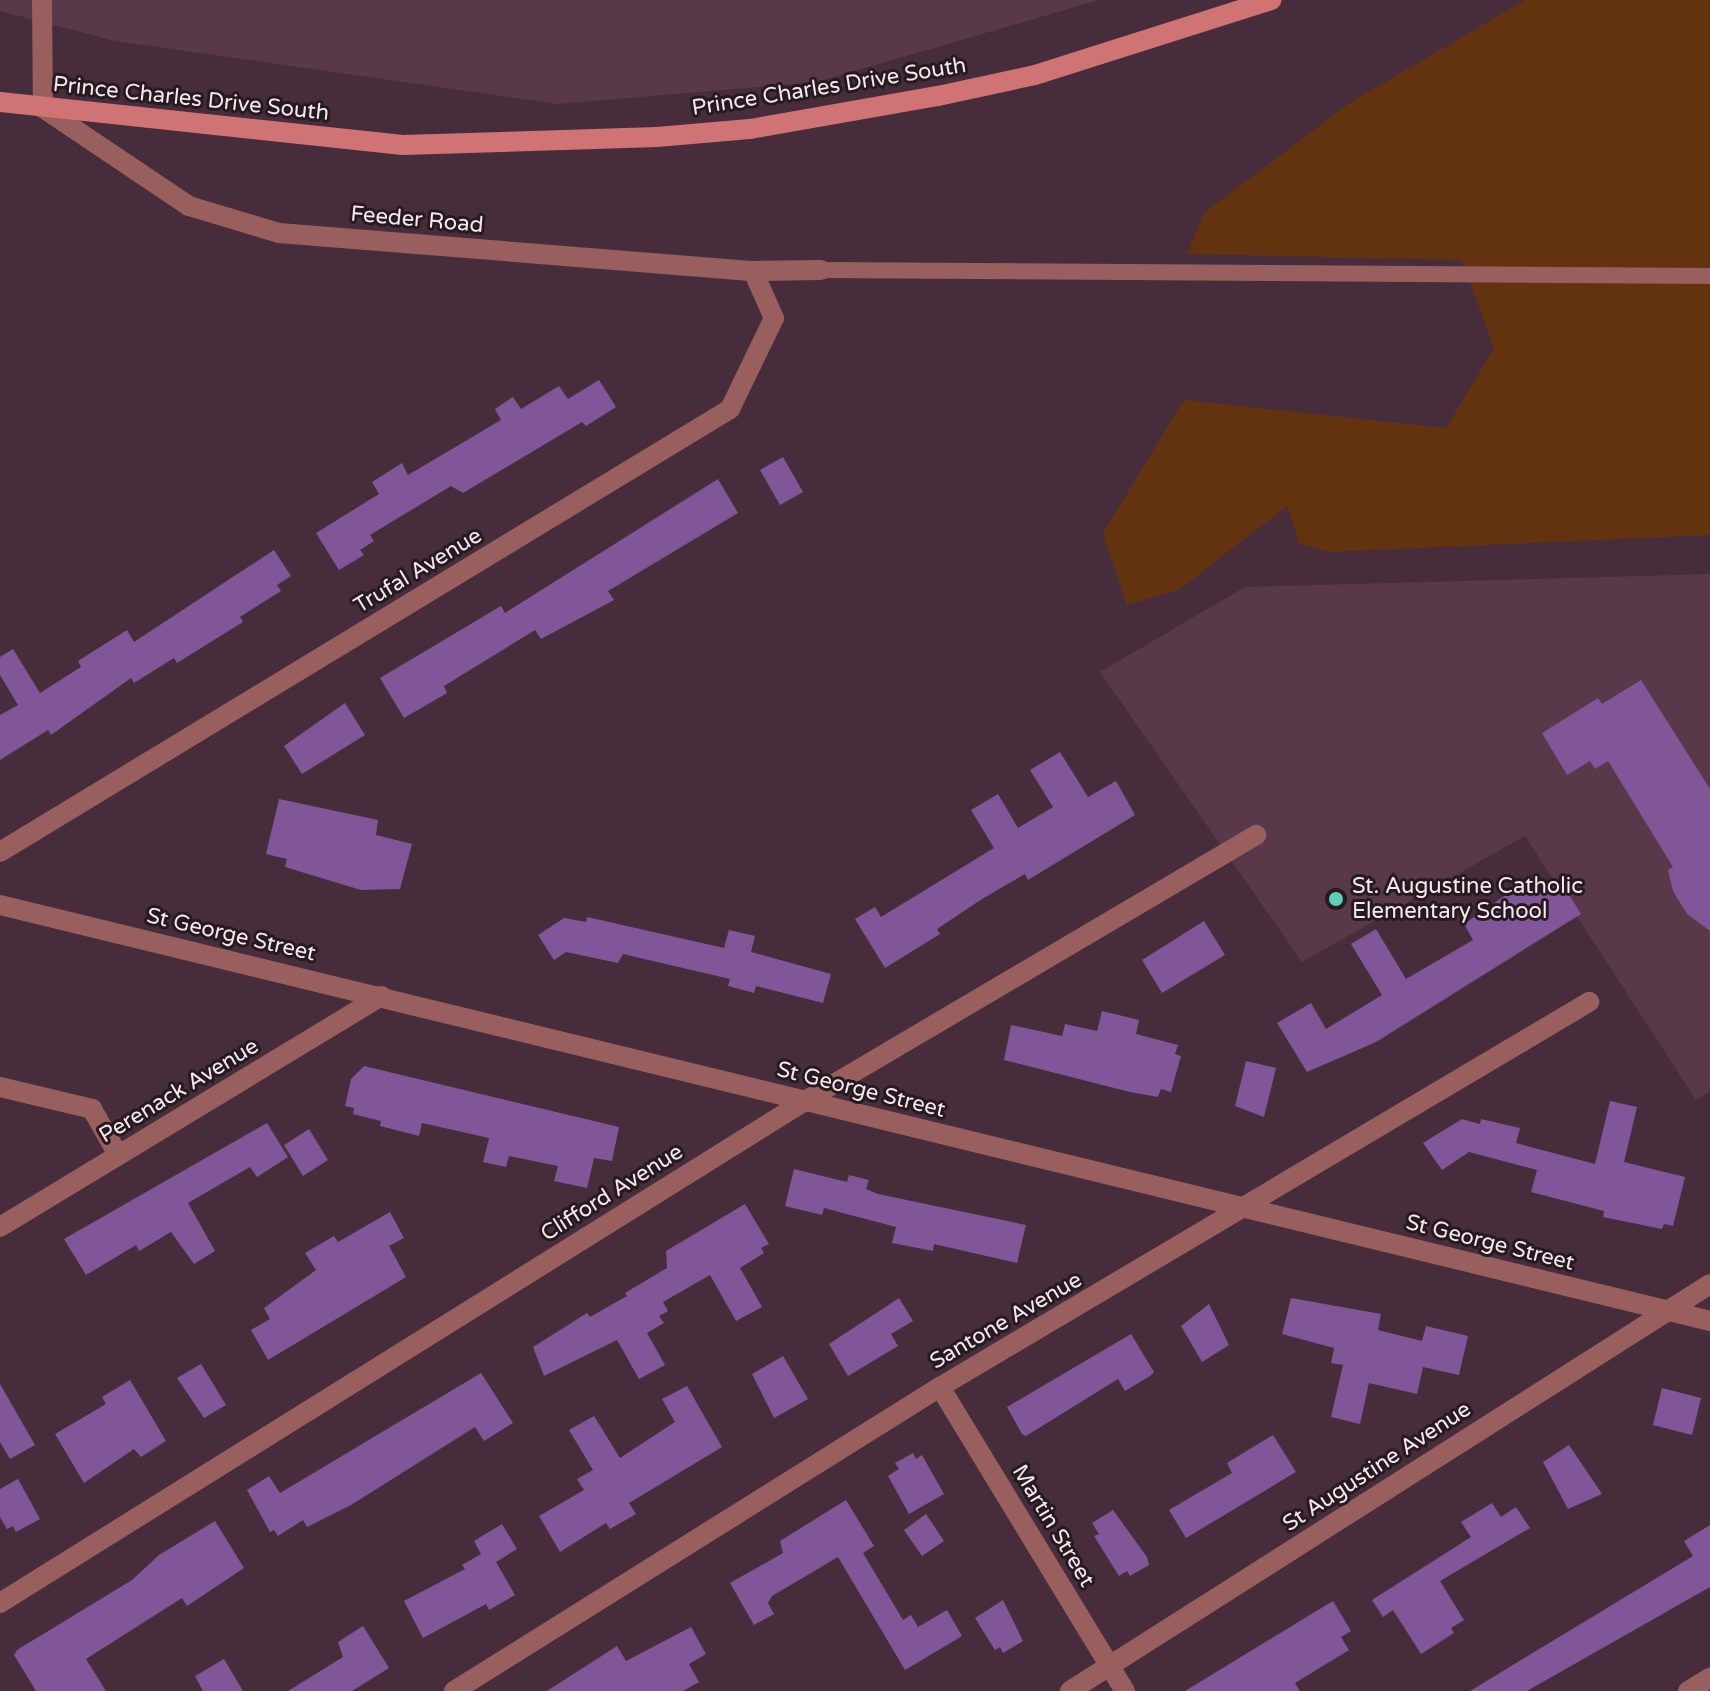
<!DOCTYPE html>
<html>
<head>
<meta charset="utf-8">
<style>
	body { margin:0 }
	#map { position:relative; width:1710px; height:1691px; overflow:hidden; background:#472d3b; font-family:"Varela Round",sans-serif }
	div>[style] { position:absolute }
	.built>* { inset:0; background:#583849 }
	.green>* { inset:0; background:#63330f }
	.building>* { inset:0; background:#805698 }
	.lane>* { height:16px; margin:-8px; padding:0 8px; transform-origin:8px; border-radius:8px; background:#995f5f }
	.street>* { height:20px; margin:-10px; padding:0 10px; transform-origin:10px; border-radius:10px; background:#995f5f }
	.secondary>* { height:20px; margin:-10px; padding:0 10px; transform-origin:10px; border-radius:10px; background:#cf7374 }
	.dots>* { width:22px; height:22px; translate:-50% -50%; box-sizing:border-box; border:4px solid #251a20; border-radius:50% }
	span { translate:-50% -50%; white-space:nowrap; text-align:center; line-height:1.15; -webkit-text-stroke:6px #251a20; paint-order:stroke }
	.street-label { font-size:22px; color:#f8e7ef }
	.poi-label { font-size:22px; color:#f8e7ef }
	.left { translate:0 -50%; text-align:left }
</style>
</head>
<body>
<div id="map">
	<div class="built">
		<div style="clip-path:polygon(0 0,1099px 0,817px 82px,557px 104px,115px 41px,0 11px)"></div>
		<div style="clip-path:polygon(1710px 574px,1710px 1091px,1696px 1100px,1525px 836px,1302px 962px,1100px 672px,1245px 587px)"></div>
	</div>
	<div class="green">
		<div style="clip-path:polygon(1525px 0,1710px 0,1710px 535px,1328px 552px,1299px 543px,1287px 506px,1180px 589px,1127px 605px,1103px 533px,1184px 400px,1446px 428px,1494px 348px,1462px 260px,1187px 254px,1204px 213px,1348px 104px)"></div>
	</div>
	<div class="building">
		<div style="clip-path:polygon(599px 380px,616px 407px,586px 426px,582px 422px,463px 493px,451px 486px,370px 535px,374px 541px,360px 550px,364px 555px,339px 570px,316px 533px,379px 494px,372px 482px,402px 463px,408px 475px,501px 420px,495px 409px,513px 397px,521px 409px,559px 386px,568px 399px)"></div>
		<div style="clip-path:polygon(783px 457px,803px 492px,780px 505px,760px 470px)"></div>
		<div style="clip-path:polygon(718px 479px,738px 513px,608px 591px,614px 600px,541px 639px,535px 630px,444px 686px,447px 693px,404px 718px,380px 678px,501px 606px,505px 613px)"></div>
		<div style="clip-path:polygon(274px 550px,291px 576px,277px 585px,281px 591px,240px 617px,243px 622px,177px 663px,174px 658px,134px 683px,131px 678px,51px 735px,48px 730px,0 760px,0 715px,18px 705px,0 675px,0 657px,13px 649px,40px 693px,81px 667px,78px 661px,127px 630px,134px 642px)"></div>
		<div style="clip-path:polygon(1641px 680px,1710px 789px,1710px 931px,1687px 914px,1673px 891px,1668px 870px,1673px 867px,1608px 761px,1595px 769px,1590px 761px,1567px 775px,1542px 733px,1598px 698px,1602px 704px)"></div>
		<div style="clip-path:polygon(345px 703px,365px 735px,302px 774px,284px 746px)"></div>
		<div style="clip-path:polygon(1060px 752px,1088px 797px,1116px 781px,1135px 815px,1028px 880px,1025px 874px,982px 899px,937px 929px,940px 934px,885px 968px,855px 919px,875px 907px,881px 917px,994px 848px,971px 810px,998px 794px,1018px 828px,1053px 807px,1030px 770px)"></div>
		<div style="clip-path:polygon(279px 799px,378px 820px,376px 835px,412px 844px,400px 889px,361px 890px,285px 867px,287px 859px,266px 854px)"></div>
		<div style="clip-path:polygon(1536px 874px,1544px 889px,1560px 880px,1581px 914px,1376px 1042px,1307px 1072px,1277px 1023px,1311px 1003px,1326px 1029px,1382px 995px,1351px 944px,1376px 929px,1406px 979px,1473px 940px,1464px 924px)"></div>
		<div style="clip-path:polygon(587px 917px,724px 948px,729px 930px,755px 936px,751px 952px,831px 974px,823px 1003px,756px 986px,754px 993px,728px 986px,730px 979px,623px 954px,618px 963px,566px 952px,554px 960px,538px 935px,564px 918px,586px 922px)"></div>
		<div style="clip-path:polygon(1204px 921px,1225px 955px,1162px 993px,1142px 960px)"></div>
		<div style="clip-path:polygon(1102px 1011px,1139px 1020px,1136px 1034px,1178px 1045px,1175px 1054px,1181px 1056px,1171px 1092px,1161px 1089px,1158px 1097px,1130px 1092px,1004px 1060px,1011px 1025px,1062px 1036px,1065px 1024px,1097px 1031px)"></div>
		<div style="clip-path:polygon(1246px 1061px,1276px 1068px,1264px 1117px,1235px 1106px)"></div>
		<div style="clip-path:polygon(364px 1066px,619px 1127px,612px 1161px,594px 1158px,587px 1188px,554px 1181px,558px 1166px,509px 1156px,506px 1167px,483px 1162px,489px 1138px,422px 1123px,419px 1136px,380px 1126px,381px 1121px,353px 1114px,354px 1108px,345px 1106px,351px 1079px)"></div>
		<div style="clip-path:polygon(1610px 1101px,1637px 1107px,1624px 1162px,1685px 1177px,1673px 1226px,1664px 1224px,1662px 1229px,1603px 1217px,1604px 1211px,1531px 1192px,1537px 1170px,1469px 1152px,1442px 1170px,1423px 1143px,1462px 1119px,1480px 1124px,1481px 1119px,1520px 1128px,1516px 1143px,1595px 1164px)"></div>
		<div style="clip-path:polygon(267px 1123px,288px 1157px,257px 1177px,250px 1167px,188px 1203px,215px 1251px,194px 1264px,171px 1232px,139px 1251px,136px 1245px,86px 1275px,64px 1239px)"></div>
		<div style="clip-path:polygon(309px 1129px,328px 1160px,303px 1176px,284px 1145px)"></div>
		<div style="clip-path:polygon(794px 1169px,847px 1182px,849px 1175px,869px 1180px,866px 1189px,878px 1194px,1026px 1225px,1017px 1263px,934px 1244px,933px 1251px,892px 1243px,896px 1227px,824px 1208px,822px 1215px,785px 1206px)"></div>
		<div style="clip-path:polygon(745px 1204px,769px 1244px,761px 1248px,764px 1253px,740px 1268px,762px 1307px,736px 1321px,710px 1275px,663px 1302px,668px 1311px,659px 1316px,664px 1323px,647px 1333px,665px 1365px,639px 1379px,617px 1340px,544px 1376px,533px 1347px,587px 1313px,590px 1317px,627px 1296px,625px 1293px,667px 1268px,666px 1251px)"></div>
		<div style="clip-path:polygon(390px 1212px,404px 1238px,389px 1246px,406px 1277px,268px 1360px,251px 1330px,270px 1319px,264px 1308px,316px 1270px,305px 1253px,334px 1236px,338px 1242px)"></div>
		<div style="clip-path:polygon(899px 1298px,913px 1321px,891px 1334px,898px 1346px,848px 1376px,829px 1344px)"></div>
		<div style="clip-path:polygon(1291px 1298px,1381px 1314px,1378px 1330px,1422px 1341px,1426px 1326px,1468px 1336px,1459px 1375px,1423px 1367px,1417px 1394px,1369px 1383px,1360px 1424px,1331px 1417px,1343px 1365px,1331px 1363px,1334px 1348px,1282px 1334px)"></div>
		<div style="clip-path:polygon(1209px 1304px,1229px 1345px,1202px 1362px,1181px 1326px)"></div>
		<div style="clip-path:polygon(1131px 1334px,1154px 1372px,1150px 1376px,1125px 1391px,1118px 1379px,1026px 1436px,1022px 1434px,1007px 1407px)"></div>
		<div style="clip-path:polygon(783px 1356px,808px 1399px,774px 1418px,752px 1374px)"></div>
		<div style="clip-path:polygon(201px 1364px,226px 1405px,204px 1418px,177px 1378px)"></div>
		<div style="clip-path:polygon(481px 1373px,513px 1423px,484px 1441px,475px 1427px,351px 1505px,307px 1527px,303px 1520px,278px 1536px,274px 1530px,270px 1532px,247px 1490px,269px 1476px,280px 1493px)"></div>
		<div style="clip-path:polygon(130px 1380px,166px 1441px,141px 1457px,134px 1449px,84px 1483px,55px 1434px,106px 1404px,102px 1397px)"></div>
		<div style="clip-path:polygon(0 1384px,35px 1445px,10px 1459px,0 1442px)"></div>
		<div style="clip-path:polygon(687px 1386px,722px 1447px,629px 1503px,636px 1514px,610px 1529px,606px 1523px,560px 1552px,539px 1516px,584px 1490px,577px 1479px,593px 1470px,569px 1430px,594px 1416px,620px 1458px,675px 1422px,662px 1399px)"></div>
		<div style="clip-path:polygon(1662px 1388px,1701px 1398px,1692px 1435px,1653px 1425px)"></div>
		<div style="clip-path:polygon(1273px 1435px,1296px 1472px,1186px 1538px,1169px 1510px,1232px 1473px,1227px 1463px)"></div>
		<div style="clip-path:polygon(1569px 1445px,1602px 1494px,1568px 1509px,1543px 1462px)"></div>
		<div style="clip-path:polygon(913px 1453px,916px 1459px,922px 1455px,944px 1494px,909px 1514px,888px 1476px,899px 1469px,895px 1463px)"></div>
		<div style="clip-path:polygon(18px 1479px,40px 1519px,16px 1532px,13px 1526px,7px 1529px,0 1517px,0 1489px)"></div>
		<div style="clip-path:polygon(846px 1500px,874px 1546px,863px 1553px,903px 1620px,911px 1615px,918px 1627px,947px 1610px,962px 1636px,905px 1670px,838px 1557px,772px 1596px,768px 1603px,774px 1614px,754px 1625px,730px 1583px,783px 1553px,780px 1541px)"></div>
		<div style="clip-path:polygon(1492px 1503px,1501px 1517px,1516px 1507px,1530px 1528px,1440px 1581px,1464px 1620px,1451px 1628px,1454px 1633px,1421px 1654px,1393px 1610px,1383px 1617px,1372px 1600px,1471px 1537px,1461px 1522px)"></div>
		<div style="clip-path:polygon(1113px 1510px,1147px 1557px,1149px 1565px,1130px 1576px,1127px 1571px,1119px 1576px,1094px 1536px,1099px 1534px,1092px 1523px)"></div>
		<div style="clip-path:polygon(926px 1514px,944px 1541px,922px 1556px,904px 1530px)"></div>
		<div style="clip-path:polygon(215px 1521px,244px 1568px,187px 1606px,182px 1598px,86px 1659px,106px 1691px,36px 1691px,14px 1655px,17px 1650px,132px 1580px,159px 1555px)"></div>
		<div style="clip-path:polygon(502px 1524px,517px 1549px,496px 1562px,515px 1595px,489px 1610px,486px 1604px,423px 1638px,404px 1601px,465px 1569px,462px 1565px,481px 1554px,474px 1541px)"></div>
		<div style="clip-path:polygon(1710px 1525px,1710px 1587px,1527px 1691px,1470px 1691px,1693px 1556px,1684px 1541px)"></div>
		<div style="clip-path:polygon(1003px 1600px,1023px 1641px,1003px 1653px,1000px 1647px,995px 1650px,975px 1618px)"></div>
		<div style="clip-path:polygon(1333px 1601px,1351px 1631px,1341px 1637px,1349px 1650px,1295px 1683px,1300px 1691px,1185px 1691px)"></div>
		<div style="clip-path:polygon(363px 1626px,389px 1668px,352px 1691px,288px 1691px,343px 1657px,338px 1642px)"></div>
		<div style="clip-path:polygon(691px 1627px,706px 1654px,689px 1664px,699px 1682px,683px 1691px,547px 1691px,617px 1646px,626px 1661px)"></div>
		<div style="clip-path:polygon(224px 1659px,243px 1691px,203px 1691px,195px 1676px)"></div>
	</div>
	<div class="lane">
		<div style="left:821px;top:270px;width:889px;rotate:0.39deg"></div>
	</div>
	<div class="street">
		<div style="left:42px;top:0;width:108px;rotate:89.5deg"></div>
		<div style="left:43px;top:108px;width:176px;rotate:33.9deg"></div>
		<div style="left:189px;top:206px;width:94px;rotate:16.7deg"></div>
		<div style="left:279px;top:233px;width:476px;rotate:4.6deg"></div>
		<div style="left:753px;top:271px;width:68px;rotate:-0.8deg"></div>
		<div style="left:0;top:852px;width:854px;rotate:-31.25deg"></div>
		<div style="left:730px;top:409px;width:101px;rotate:-64.2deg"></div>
		<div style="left:774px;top:318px;width:51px;rotate:-114.1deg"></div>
		<div style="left:0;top:905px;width:1760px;rotate:13.67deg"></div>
		<div style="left:0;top:1087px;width:95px;rotate:13.4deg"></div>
		<div style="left:92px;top:1109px;width:53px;rotate:60.5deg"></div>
		<div style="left:0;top:1227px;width:446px;rotate:-31.2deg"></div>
		<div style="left:940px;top:1387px;width:356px;rotate:58.7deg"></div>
		<div style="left:0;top:1603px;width:949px;rotate:-31.95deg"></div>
		<div style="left:805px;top:1101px;width:524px;rotate:-30.53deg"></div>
		<div style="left:454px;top:1691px;width:573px;rotate:-32.03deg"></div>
		<div style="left:940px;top:1387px;width:755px;rotate:-30.68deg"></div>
		<div style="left:1070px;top:1691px;width:758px;rotate:-32.45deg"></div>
		<div style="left:1688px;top:1691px;width:26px;rotate:-31deg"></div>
	</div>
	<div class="secondary">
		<div style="left:0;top:102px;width:405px;rotate:6.1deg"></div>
		<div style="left:403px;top:145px;width:254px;rotate:-1.8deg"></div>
		<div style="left:657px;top:137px;width:93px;rotate:-4.9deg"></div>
		<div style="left:750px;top:129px;width:191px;rotate:-10deg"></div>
		<div style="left:938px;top:96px;width:99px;rotate:-12.2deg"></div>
		<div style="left:1035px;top:75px;width:248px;rotate:-17.6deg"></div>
	</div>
	<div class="dots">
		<div style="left:1336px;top:899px;background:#5eceb8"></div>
	</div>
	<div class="street-label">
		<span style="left:829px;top:87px;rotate:-9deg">Prince Charles Drive South</span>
		<span style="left:191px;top:99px;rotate:6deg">Prince Charles Drive South</span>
		<span style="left:417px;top:220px;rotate:5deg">Feeder Road</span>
		<span style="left:418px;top:571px;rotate:-31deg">Trufal Avenue</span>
		<span style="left:231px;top:935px;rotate:13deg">St George Street</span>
		<span style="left:861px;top:1090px;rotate:14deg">St George Street</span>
		<span style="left:179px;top:1091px;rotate:-31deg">Perenack Avenue</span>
		<span style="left:612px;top:1193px;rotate:-32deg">Clifford Avenue</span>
		<span style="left:1490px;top:1243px;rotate:14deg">St George Street</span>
		<span style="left:1006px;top:1321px;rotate:-30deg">Santone Avenue</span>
		<span style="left:1377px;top:1467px;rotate:-33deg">St Augustine Avenue</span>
		<span style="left:1053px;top:1526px;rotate:59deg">Martin Street</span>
	</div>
	<div class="poi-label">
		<span class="left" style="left:1352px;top:899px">St. Augustine Catholic<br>Elementary School</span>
	</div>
</div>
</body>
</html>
